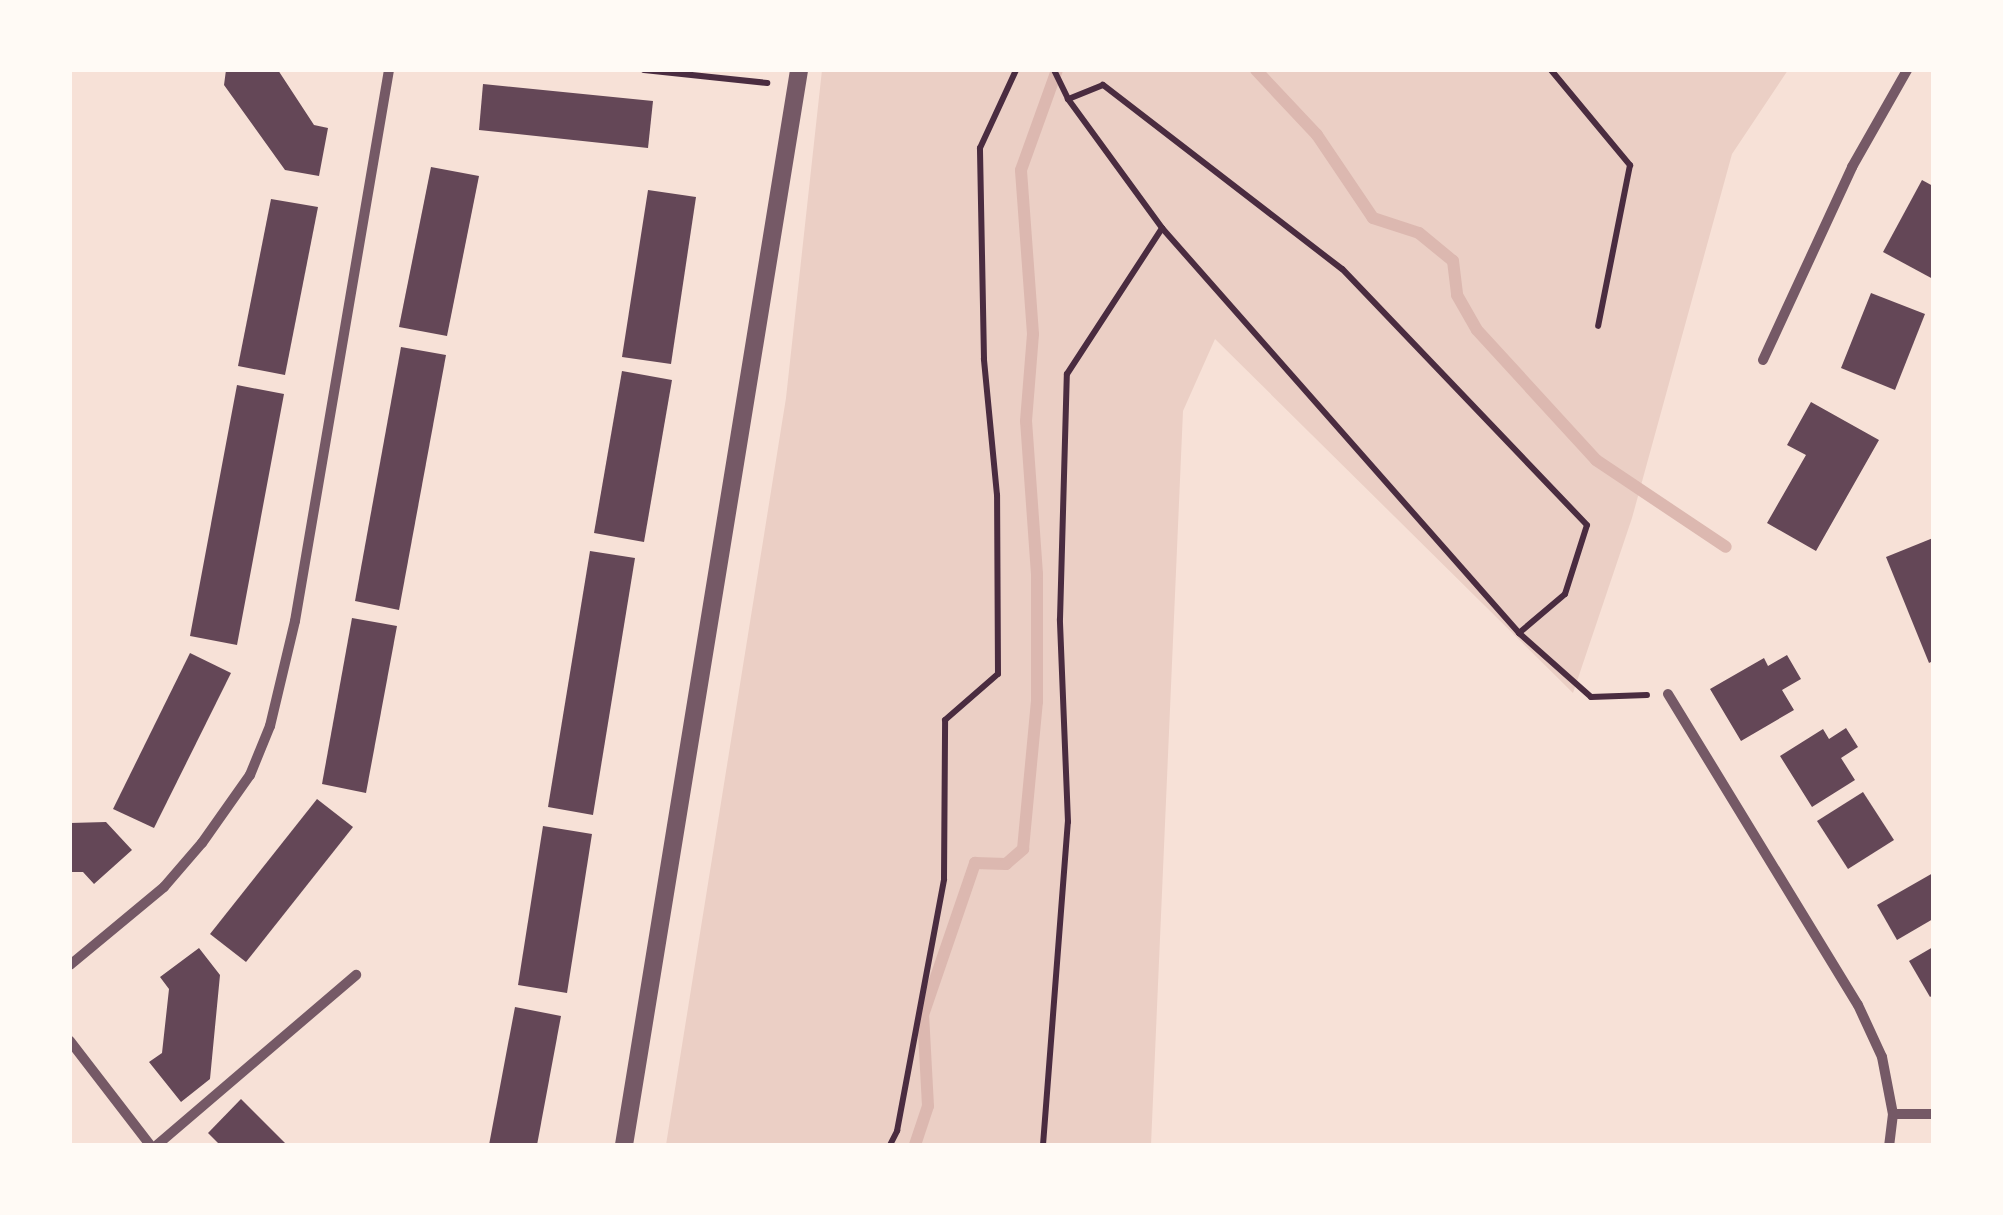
<!DOCTYPE html>
<html>
<head>
<meta charset="utf-8">
<style>
	body { margin:0 }
	#map { position:relative; width:2003px; height:1215px; overflow:hidden; background:#f7e1d7; font-family:Rubik,sans-serif }
	div>[style] { position:absolute }
	.green>* { inset:0; background:#ebcfc5 }
	.stream>* { height:12px; margin:-6px; padding:0 6px; transform-origin:6px; border-radius:6px; background:#dcb8b0 }
	.building>* { inset:0; background:#644757 }
	.path>* { height:6px; margin:-3px; padding:0 3px; transform-origin:3px; border-radius:3px; background:#4a2c40 }
	.minor>* { height:10px; margin:-5px; padding:0 5px; transform-origin:5px; border-radius:5px; background:#755966 }
	.tertiary>* { height:18px; margin:-9px; padding:0 9px; transform-origin:9px; border-radius:9px; background:#755966 }
	span { translate:-50% -50%; white-space:nowrap; text-align:center; line-height:1.15; -webkit-text-stroke:8px #fffaf5; paint-order:stroke }
	.frame { position:absolute; inset:0; border:72px solid #fffaf5; pointer-events:none }
</style>
</head>
<body>
<div id="map">
	<div class="green">
		<div style="clip-path:polygon(822px 70px,1788px 70px,1732px 154px,1632px 518px,1573px 693px,1215px 339px,1183px 411px,1151px 1145px,666px 1145px,786px 398px)"></div>
	</div>
	<div class="stream">
		<div style="left:1256px;top:70px;width:89px;rotate:46.8deg"></div>
		<div style="left:1317px;top:135px;width:100px;rotate:56deg"></div>
		<div style="left:1373px;top:218px;width:48px;rotate:18.1deg"></div>
		<div style="left:1419px;top:233px;width:44px;rotate:39.5deg"></div>
		<div style="left:1453px;top:261px;width:34px;rotate:83deg"></div>
		<div style="left:1457px;top:295px;width:40px;rotate:60.3deg"></div>
		<div style="left:1477px;top:330px;width:176px;rotate:47.5deg"></div>
		<div style="left:1596px;top:460px;width:156px;rotate:33.8deg"></div>
		<div style="left:915px;top:1145px;width:41px;rotate:-71.6deg"></div>
		<div style="left:928px;top:1106px;width:91px;rotate:-93.1deg"></div>
		<div style="left:923px;top:1015px;width:161px;rotate:-71.1deg"></div>
		<div style="left:975px;top:863px;width:31px;rotate:2deg"></div>
		<div style="left:1006px;top:864px;width:23px;rotate:-41deg"></div>
		<div style="left:1023px;top:849px;width:148px;rotate:-84.6deg"></div>
		<div style="left:1037px;top:702px;width:128px;rotate:-90deg"></div>
		<div style="left:1037px;top:574px;width:153px;rotate:-94.1deg"></div>
		<div style="left:1026px;top:421px;width:87px;rotate:-85.4deg"></div>
		<div style="left:1033px;top:334px;width:164px;rotate:-94.2deg"></div>
		<div style="left:1021px;top:170px;width:106px;rotate:-70.2deg"></div>
	</div>
	<div class="building">
		<div style="clip-path:polygon(226px 70px,278px 70px,314px 125px,328px 128px,319px 176px,285px 170px,224px 85px)"></div>
		<div style="clip-path:polygon(483px 84px,653px 101px,648px 148px,479px 130px)"></div>
		<div style="clip-path:polygon(431px 167px,479px 176px,447px 336px,399px 327px)"></div>
		<div style="clip-path:polygon(1922px 180px,1933px 186px,1933px 279px,1883px 252px)"></div>
		<div style="clip-path:polygon(648px 190px,696px 197px,671px 364px,622px 357px)"></div>
		<div style="clip-path:polygon(271px 199px,318px 207px,285px 375px,238px 366px)"></div>
		<div style="clip-path:polygon(1871px 293px,1925px 314px,1895px 390px,1841px 368px)"></div>
		<div style="clip-path:polygon(401px 347px,446px 355px,399px 610px,355px 601px)"></div>
		<div style="clip-path:polygon(622px 371px,672px 380px,644px 542px,594px 533px)"></div>
		<div style="clip-path:polygon(237px 385px,284px 394px,237px 645px,190px 636px)"></div>
		<div style="clip-path:polygon(1811px 402px,1879px 440px,1816px 551px,1767px 523px,1806px 455px,1787px 445px)"></div>
		<div style="clip-path:polygon(1933px 538px,1933px 661px,1929px 663px,1886px 557px)"></div>
		<div style="clip-path:polygon(590px 551px,635px 558px,593px 815px,548px 807px)"></div>
		<div style="clip-path:polygon(352px 618px,397px 626px,366px 793px,322px 784px)"></div>
		<div style="clip-path:polygon(190px 653px,231px 673px,154px 828px,113px 809px)"></div>
		<div style="clip-path:polygon(1787px 655px,1801px 679px,1782px 690px,1794px 710px,1741px 741px,1710px 689px,1764px 658px,1768px 666px)"></div>
		<div style="clip-path:polygon(1846px 728px,1858px 747px,1841px 758px,1855px 780px,1812px 807px,1780px 756px,1823px 729px,1829px 739px)"></div>
		<div style="clip-path:polygon(1863px 792px,1894px 840px,1848px 869px,1817px 821px)"></div>
		<div style="clip-path:polygon(317px 799px,353px 827px,246px 962px,210px 934px)"></div>
		<div style="clip-path:polygon(106px 822px,132px 850px,94px 884px,83px 872px,70px 872px,70px 823px)"></div>
		<div style="clip-path:polygon(543px 826px,592px 834px,567px 993px,518px 985px)"></div>
		<div style="clip-path:polygon(1933px 873px,1933px 919px,1897px 940px,1877px 905px)"></div>
		<div style="clip-path:polygon(1933px 947px,1933px 995px,1930px 997px,1909px 961px)"></div>
		<div style="clip-path:polygon(199px 948px,220px 975px,210px 1079px,181px 1102px,149px 1062px,162px 1053px,169px 989px,160px 977px)"></div>
		<div style="clip-path:polygon(515px 1007px,561px 1016px,537px 1145px,489px 1145px)"></div>
		<div style="clip-path:polygon(241px 1099px,287px 1145px,220px 1145px,208px 1133px)"></div>
	</div>
	<div class="path">
		<div style="left:644px;top:70px;width:124px;rotate:6deg"></div>
		<div style="left:1054px;top:70px;width:32px;rotate:64deg"></div>
		<div style="left:1551px;top:70px;width:124px;rotate:50.3deg"></div>
		<div style="left:1630px;top:165px;width:164px;rotate:101.2deg"></div>
		<div style="left:1519px;top:633px;width:60px;rotate:-40.3deg"></div>
		<div style="left:1565px;top:594px;width:72px;rotate:-72.3deg"></div>
		<div style="left:1587px;top:525px;width:354px;rotate:-133.7deg"></div>
		<div style="left:1342px;top:269px;width:302px;rotate:-142.4deg"></div>
		<div style="left:1103px;top:85px;width:38px;rotate:158deg"></div>
		<div style="left:1068px;top:99px;width:160px;rotate:53.9deg"></div>
		<div style="left:1162px;top:228px;width:540px;rotate:48.6deg"></div>
		<div style="left:1519px;top:633px;width:96px;rotate:41.6deg"></div>
		<div style="left:1591px;top:697px;width:56px;rotate:-2deg"></div>
		<div style="left:890px;top:1145px;width:16px;rotate:-63deg"></div>
		<div style="left:897px;top:1131px;width:256px;rotate:-79.4deg"></div>
		<div style="left:944px;top:879px;width:159px;rotate:-89.6deg"></div>
		<div style="left:945px;top:720px;width:70px;rotate:-41deg"></div>
		<div style="left:998px;top:674px;width:179px;rotate:-90.3deg"></div>
		<div style="left:997px;top:495px;width:137px;rotate:-95.5deg"></div>
		<div style="left:984px;top:359px;width:211px;rotate:-91.1deg"></div>
		<div style="left:980px;top:148px;width:86px;rotate:-65.2deg"></div>
		<div style="left:1043px;top:1145px;width:324px;rotate:-85.6deg"></div>
		<div style="left:1068px;top:822px;width:203px;rotate:-92.3deg"></div>
		<div style="left:1060px;top:619px;width:245px;rotate:-88.4deg"></div>
		<div style="left:1067px;top:374px;width:174px;rotate:-56.9deg"></div>
	</div>
	<div class="minor">
		<div style="left:1763px;top:360px;width:213px;rotate:-65.2deg"></div>
		<div style="left:1852px;top:167px;width:112px;rotate:-60.4deg"></div>
		<div style="left:1668px;top:694px;width:364px;rotate:58.6deg"></div>
		<div style="left:1858px;top:1005px;width:57px;rotate:65.2deg"></div>
		<div style="left:1882px;top:1057px;width:58px;rotate:79.1deg"></div>
		<div style="left:1893px;top:1114px;width:31px;rotate:97deg"></div>
		<div style="left:70px;top:965px;width:122px;rotate:-39.7deg"></div>
		<div style="left:164px;top:887px;width:58px;rotate:-49.2deg"></div>
		<div style="left:202px;top:843px;width:83px;rotate:-54.8deg"></div>
		<div style="left:250px;top:775px;width:53px;rotate:-67.8deg"></div>
		<div style="left:270px;top:726px;width:108px;rotate:-76.6deg"></div>
		<div style="left:295px;top:621px;width:559px;rotate:-80.32deg"></div>
		<div style="left:70px;top:1041px;width:131px;rotate:52.4deg"></div>
		<div style="left:1893px;top:1114px;width:40px"></div>
		<div style="left:157px;top:1145px;width:262px;rotate:-40.5deg"></div>
	</div>
	<div class="tertiary">
		<div style="left:624px;top:1145px;width:1089px;rotate:-80.75deg"></div>
	</div>
	<div class="frame"></div>
</div>
</body>
</html>
